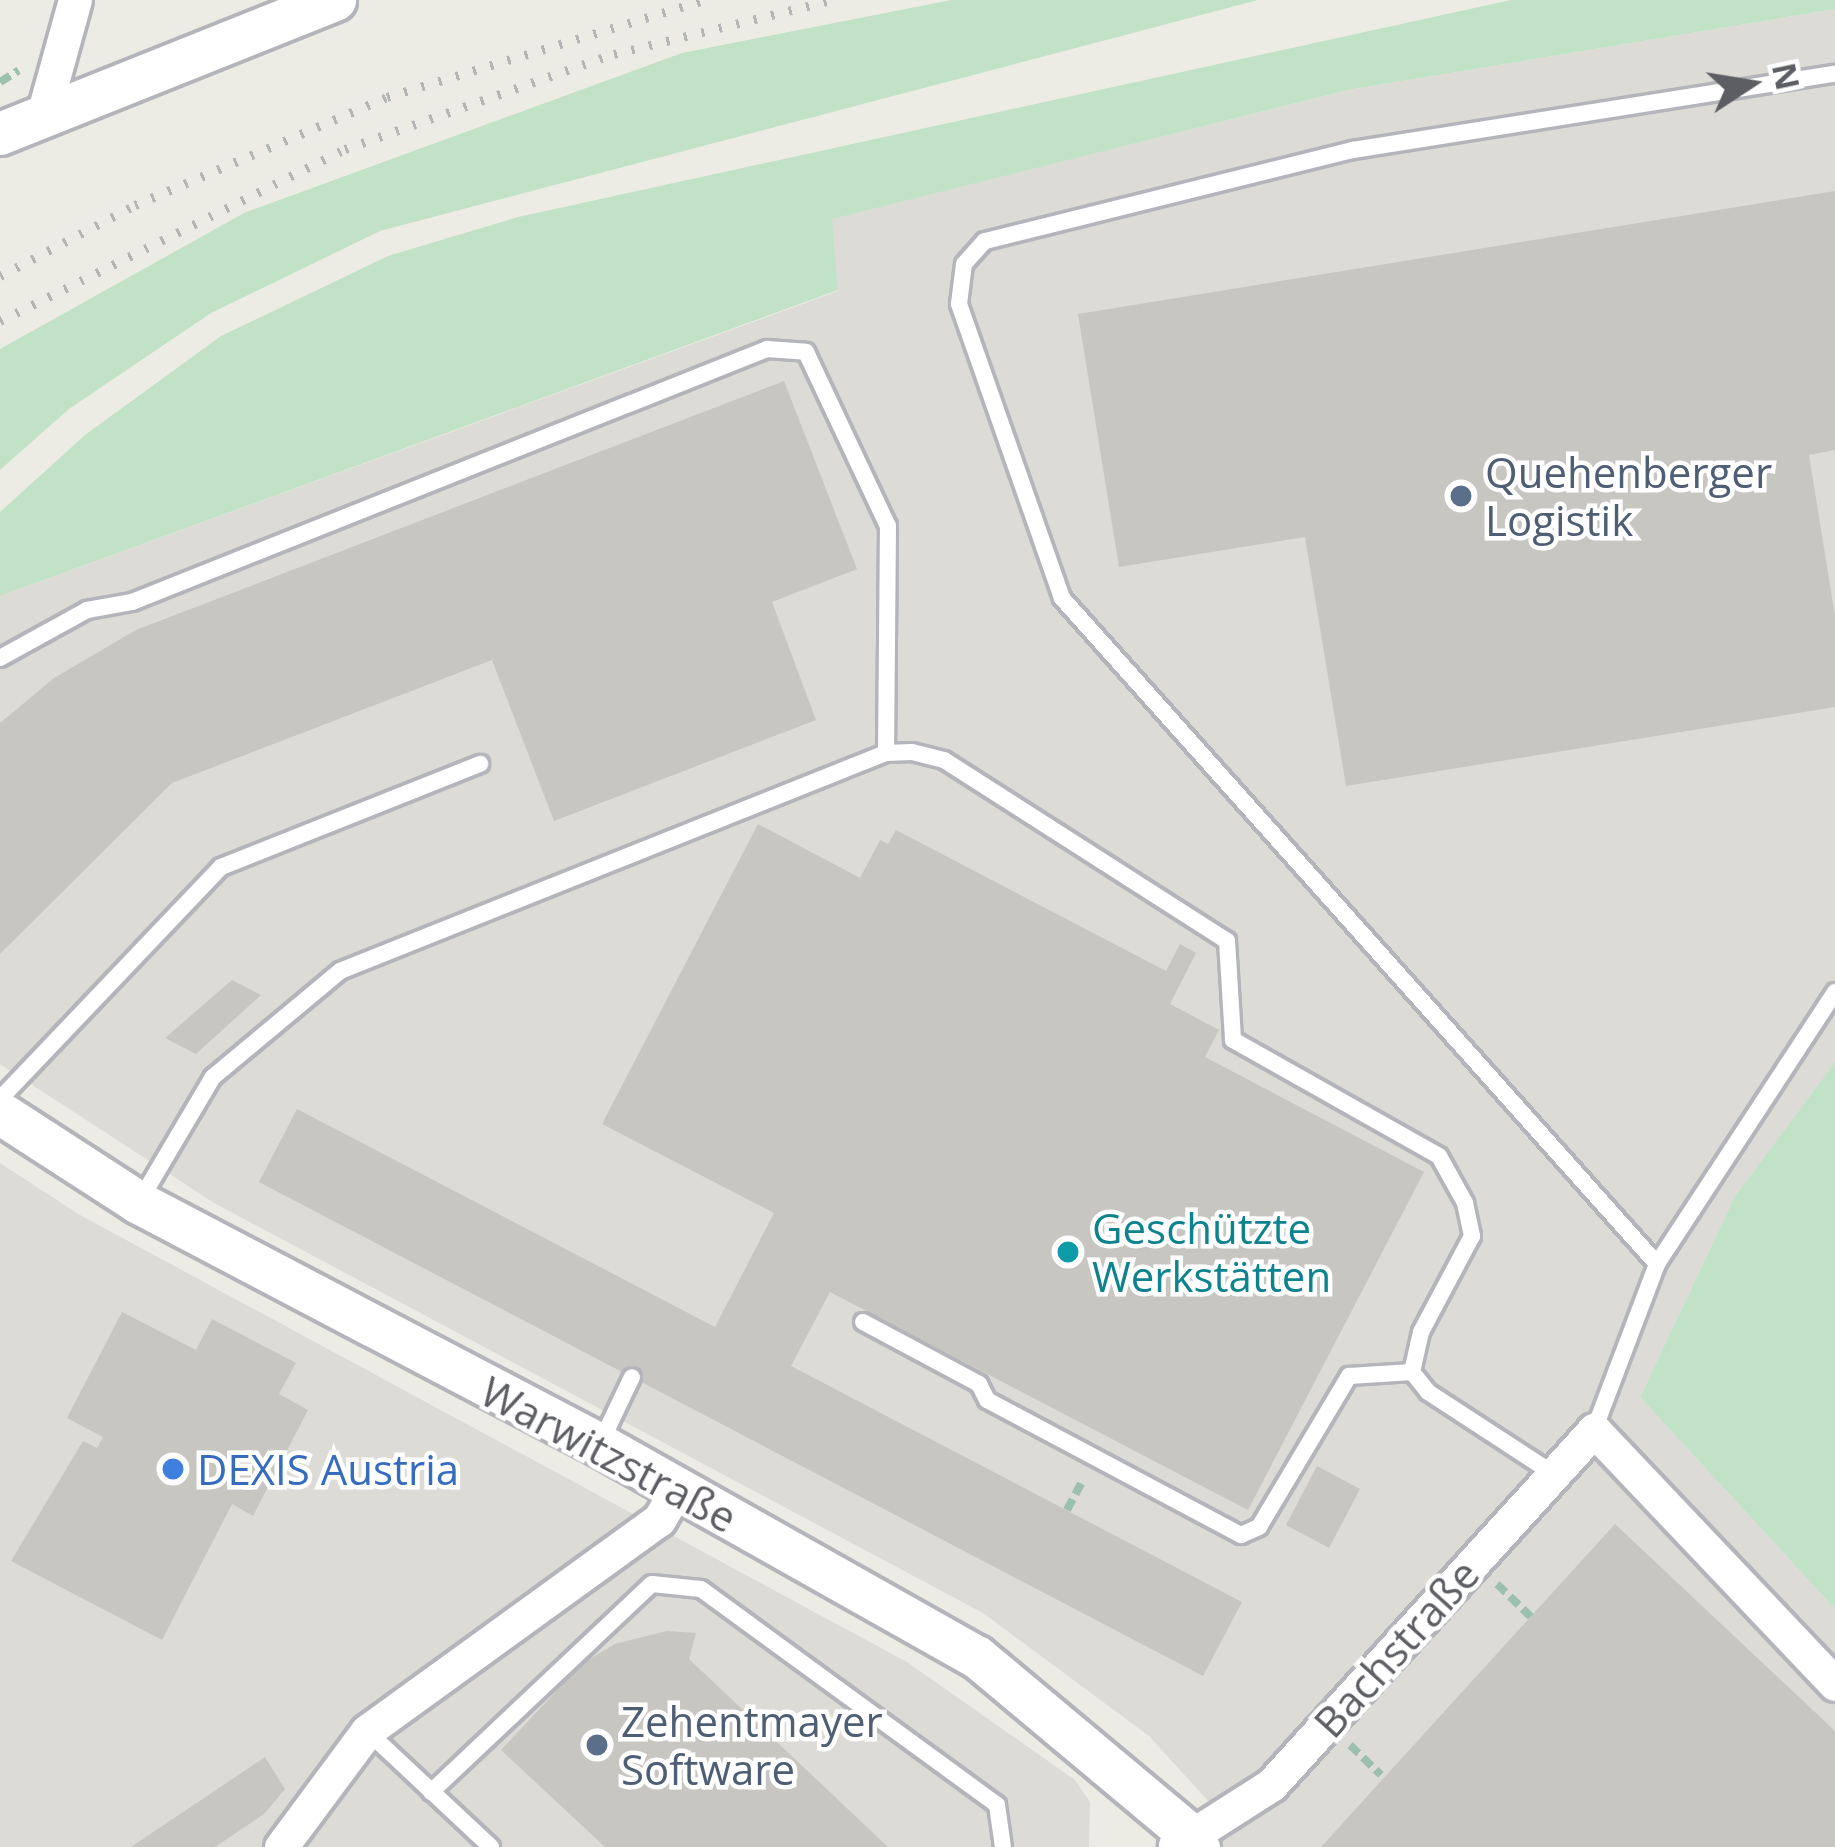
<!DOCTYPE html>
<html>
<head>
<meta charset="utf-8">
<style>
	body { margin:0 }
	#map { position:relative; width:1835px; height:1847px; overflow:hidden; background:#edece4; font-family:"Open Sans",sans-serif }
	div>[style] { position:absolute }
	.industrial>* { inset:0; background:#dcdbd6 }
	.green>* { inset:0; background:#c2e2c7 }
	.building>* { inset:0; background:#c8c6c0 }
	.path>* { height:8px; margin-top:-4px; transform-origin:0; background:repeating-linear-gradient(90deg,#9bc0ab 0 12px,transparent 0 18px) }
	.roads { filter:drop-shadow(3px 0 #b4b5ba) drop-shadow(-3px 0 #b4b5ba) drop-shadow(0 3px #b4b5ba) drop-shadow(0 -3px #b4b5ba) }
	.service>* { height:16px; margin:-8px; padding:0 8px; transform-origin:8px; border-radius:8px; background:#fff }
	.minor>* { height:33px; margin:-16.5px; padding:0 16.5px; transform-origin:16.5px; border-radius:16.5px; background:#fff }
	.tertiary>* { height:42px; margin:-21px; padding:0 21px; transform-origin:21px; border-radius:21px; background:#fff }
	.rail>* { height:9px; margin-top:-4.5px; transform-origin:0; background:repeating-linear-gradient(90deg,#b4b5b5 0 3px,transparent 0 18px) }
	.dots>* { width:33px; height:33px; translate:-50% -50%; box-sizing:border-box; border:6px solid #fff; border-radius:50% }
	span { translate:-50% -50%; white-space:nowrap; text-align:center; line-height:1.15; -webkit-text-stroke:9px #fff; paint-order:stroke }
	.service-label { font-size:42px; color:#4e5e75 }
	.left { translate:0 -50%; text-align:left }
	.culture-label { font-size:42px; color:#0d838f }
	.street-label { font-size:42px; color:#5c5e63 }
	.shop-label { font-size:42px; color:#366cbe }
	.north { position:absolute; left:1691px; top:24px; width:120px; height:120px; -webkit-text-stroke:9px #fff; paint-order:stroke; rotate:78deg; font-size:33px; font-weight:700; line-height:48px; text-align:center; color:#5c5e63 }
	.north::after { content:''; display:block; margin:auto; width:42px; height:54px; background:#5c5e63; clip-path:polygon(50% 0,100% 100%,50% 72%,0 100%) }
</style>
</head>
<body>
<div id="map">
	<div class="industrial">
		<div style="clip-path:polygon(1835px 9px,1835px 1062px,1735px 1196px,1640px 1397px,1835px 1609px,1835px 1847px,1213px 1847px,1221px 1815px,1149px 1736px,983px 1613px,214px 1203px,0 1064px,0 596px,838px 291px,831px 219px,1348px 90px)"></div>
		<div style="clip-path:polygon(0 1163px,80px 1215px,907px 1662px,1075px 1780px,1090px 1802px,1089px 1847px,0 1847px)"></div>
	</div>
	<div class="green">
		<div style="clip-path:polygon(951px 0,1258px 0,380px 231px,211px 313px,69px 409px,0 470px,0 349px,244px 213px,682px 53px)"></div>
		<div style="clip-path:polygon(1511px 0,1835px 0,1835px 9px,1348px 90px,832px 219px,838px 290px,0 596px,0 512px,85px 435px,221px 336px,388px 256px,518px 217px)"></div>
		<div style="clip-path:polygon(1835px 1062px,1835px 1609px,1640px 1397px,1735px 1196px)"></div>
	</div>
	<div class="building">
		<div style="clip-path:polygon(1835px 191px,1835px 450px,1809px 455px,1835px 616px,1835px 707px,1346px 786px,1305px 537px,1119px 567px,1078px 314px)"></div>
		<div style="clip-path:polygon(784px 381px,857px 569px,772px 602px,816px 720px,554px 821px,492px 660px,172px 783px,0 954px,0 723px,54px 678px,136px 630px)"></div>
		<div style="clip-path:polygon(758px 824px,860px 878px,880px 840px,888px 844px,896px 830px,1166px 971px,1180px 944px,1196px 953px,1170px 1004px,1219px 1030px,1205px 1057px,1424px 1172px,1248px 1510px,830px 1292px,791px 1366px,1242px 1602px,1203px 1676px,259px 1182px,297px 1109px,715px 1327px,774px 1213px,602px 1124px)"></div>
		<div style="clip-path:polygon(232px 980px,261px 995px,196px 1054px,165px 1038px)"></div>
		<div style="clip-path:polygon(122px 1312px,196px 1350px,212px 1319px,296px 1363px,279px 1394px,308px 1410px,253px 1516px,232px 1504px,162px 1640px,11px 1561px,83px 1441px,97px 1448px,103px 1437px,67px 1418px)"></div>
		<div style="clip-path:polygon(1317px 1466px,1360px 1489px,1329px 1548px,1286px 1525px)"></div>
		<div style="clip-path:polygon(1615px 1524px,1835px 1731px,1835px 1847px,1321px 1847px)"></div>
		<div style="clip-path:polygon(667px 1631px,696px 1633px,689px 1659px,888px 1847px,605px 1847px,501px 1750px,583px 1663px,615px 1644px)"></div>
		<div style="clip-path:polygon(265px 1757px,285px 1789px,264px 1814px,215px 1847px,131px 1847px)"></div>
	</div>
	<div class="path">
		<div style="left:0;top:82px;width:22px;rotate:-32deg"></div>
		<div style="left:1067px;top:1510px;width:34px;rotate:-62deg"></div>
		<div style="left:1497px;top:1584px;width:47px;rotate:44.1deg"></div>
		<div style="left:1350px;top:1745px;width:43px;rotate:44.1deg"></div>
	</div>
	<div class="roads">
		<div class="service">
			<div style="left:0;top:658px;width:99px;rotate:-28.9deg"></div>
			<div style="left:87px;top:610px;width:46px;rotate:-10.1deg"></div>
			<div style="left:132px;top:602px;width:684px;rotate:-21.72deg"></div>
			<div style="left:767px;top:349px;width:39px;rotate:4deg"></div>
			<div style="left:806px;top:352px;width:192px;rotate:64.8deg"></div>
			<div style="left:888px;top:526px;width:227px;rotate:90.5deg"></div>
			<div style="left:0;top:1099px;width:320px;rotate:-46.4deg"></div>
			<div style="left:221px;top:867px;width:279px;rotate:-21.7deg"></div>
			<div style="left:139px;top:1202px;width:145px;rotate:-59.4deg"></div>
			<div style="left:213px;top:1077px;width:165px;rotate:-39.8deg"></div>
			<div style="left:340px;top:971px;width:588px;rotate:-21.77deg"></div>
			<div style="left:886px;top:753px;width:26px;rotate:-2deg"></div>
			<div style="left:912px;top:752px;width:33px;rotate:14deg"></div>
			<div style="left:944px;top:760px;width:336px;rotate:32.6deg"></div>
			<div style="left:1227px;top:941px;width:99px;rotate:86.5deg"></div>
			<div style="left:1233px;top:1040px;width:236px;rotate:29.4deg"></div>
			<div style="left:1439px;top:1156px;width:54px;rotate:61deg"></div>
			<div style="left:1465px;top:1203px;width:34px;rotate:78deg"></div>
			<div style="left:1472px;top:1236px;width:109px;rotate:118deg"></div>
			<div style="left:1421px;top:1332px;width:41px;rotate:102.7deg"></div>
			<div style="left:1412px;top:1372px;width:26px;rotate:51deg"></div>
			<div style="left:1428px;top:1392px;width:150px;rotate:33.1deg"></div>
			<div style="left:1657px;top:1264px;width:893px;rotate:-131.78deg"></div>
			<div style="left:1062px;top:598px;width:312px;rotate:-109.3deg"></div>
			<div style="left:959px;top:304px;width:40px;rotate:-82.9deg"></div>
			<div style="left:964px;top:264px;width:31px;rotate:-48deg"></div>
			<div style="left:985px;top:241px;width:379px;rotate:-13.9deg"></div>
			<div style="left:1353px;top:150px;width:488px;rotate:-9deg"></div>
			<div style="left:863px;top:1322px;width:132px;rotate:28.1deg"></div>
			<div style="left:979px;top:1384px;width:18px;rotate:63deg"></div>
			<div style="left:987px;top:1400px;width:288px;rotate:28deg"></div>
			<div style="left:1241px;top:1535px;width:20px;rotate:-24deg"></div>
			<div style="left:1259px;top:1527px;width:176px;rotate:-59.2deg"></div>
			<div style="left:1349px;top:1376px;width:63px;rotate:-3.6deg"></div>
			<div style="left:1594px;top:1430px;width:178px;rotate:-69.2deg"></div>
			<div style="left:1657px;top:1264px;width:325px;rotate:-56.8deg"></div>
			<div style="left:600px;top:1444px;width:74px;rotate:-64.5deg"></div>
			<div style="left:367px;top:1731px;width:170px;rotate:43.1deg"></div>
			<div style="left:431px;top:1792px;width:303px;rotate:-43.3deg"></div>
			<div style="left:652px;top:1584px;width:49px;rotate:5.8deg"></div>
			<div style="left:701px;top:1589px;width:366px;rotate:36.1deg"></div>
			<div style="left:997px;top:1805px;width:42px;rotate:81.9deg"></div>
		</div>
		<div class="minor">
			<div style="left:43px;top:115px;width:119px;rotate:-74.5deg"></div>
			<div style="left:281px;top:1847px;width:144px;rotate:-53.4deg"></div>
			<div style="left:367px;top:1731px;width:360px;rotate:-35.9deg"></div>
			<div style="left:659px;top:1520px;width:36px;rotate:-60deg"></div>
			<div style="left:1203px;top:1847px;width:16px;rotate:-137deg"></div>
			<div style="left:1191px;top:1836px;width:95px;rotate:-32.5deg"></div>
			<div style="left:1271px;top:1785px;width:480px;rotate:-47.7deg"></div>
			<div style="left:1594px;top:1430px;width:350px;rotate:46.5deg"></div>
		</div>
		<div class="tertiary">
			<div style="left:0;top:134px;width:361px;rotate:-21.8deg"></div>
			<div style="left:0;top:1113px;width:166px;rotate:32.9deg"></div>
			<div style="left:139px;top:1203px;width:521px;rotate:27.7deg"></div>
			<div style="left:600px;top:1445px;width:433px;rotate:29.4deg"></div>
			<div style="left:977px;top:1657px;width:279px;rotate:39.9deg"></div>
			<div style="left:1191px;top:1836px;width:16px;rotate:135deg"></div>
		</div>
	</div>
	<div class="rail">
		<div style="left:0;top:276px;width:153px;rotate:-27.7deg"></div>
		<div style="left:135px;top:205px;width:274px;rotate:-23.2deg"></div>
		<div style="left:387px;top:97px;width:332px;rotate:-17deg"></div>
		<div style="left:0;top:321px;width:385px;rotate:-26.5deg"></div>
		<div style="left:345px;top:149px;width:285px;rotate:-19.5deg"></div>
		<div style="left:614px;top:54px;width:226px;rotate:-13.9deg"></div>
	</div>
	<div class="dots">
		<div style="left:1461px;top:496px;background:#5c6f8a"></div>
		<div style="left:1068px;top:1252px;background:#0f9aa8"></div>
		<div style="left:173px;top:1469px;background:#3f7fe0"></div>
		<div style="left:597px;top:1745px;background:#5c6f8a"></div>
	</div>
	<div class="service-label">
		<span class="left" style="left:1485px;top:496px">Quehenberger<br>Logistik</span>
		<span class="left" style="left:621px;top:1745px">Zehentmayer<br>Software</span>
	</div>
	<div class="culture-label">
		<span class="left" style="left:1092px;top:1252px">Geschützte<br>Werkstätten</span>
	</div>
	<div class="street-label">
		<span style="left:609px;top:1454px;rotate:28deg">Warwitzstraße</span>
		<span style="left:1396px;top:1648px;rotate:-48deg">Bachstraße</span>
	</div>
	<div class="shop-label">
		<span class="left" style="left:197px;top:1469px">DEXIS Austria</span>
	</div>
	<div class="north">N</div>
</div>
</body>
</html>
